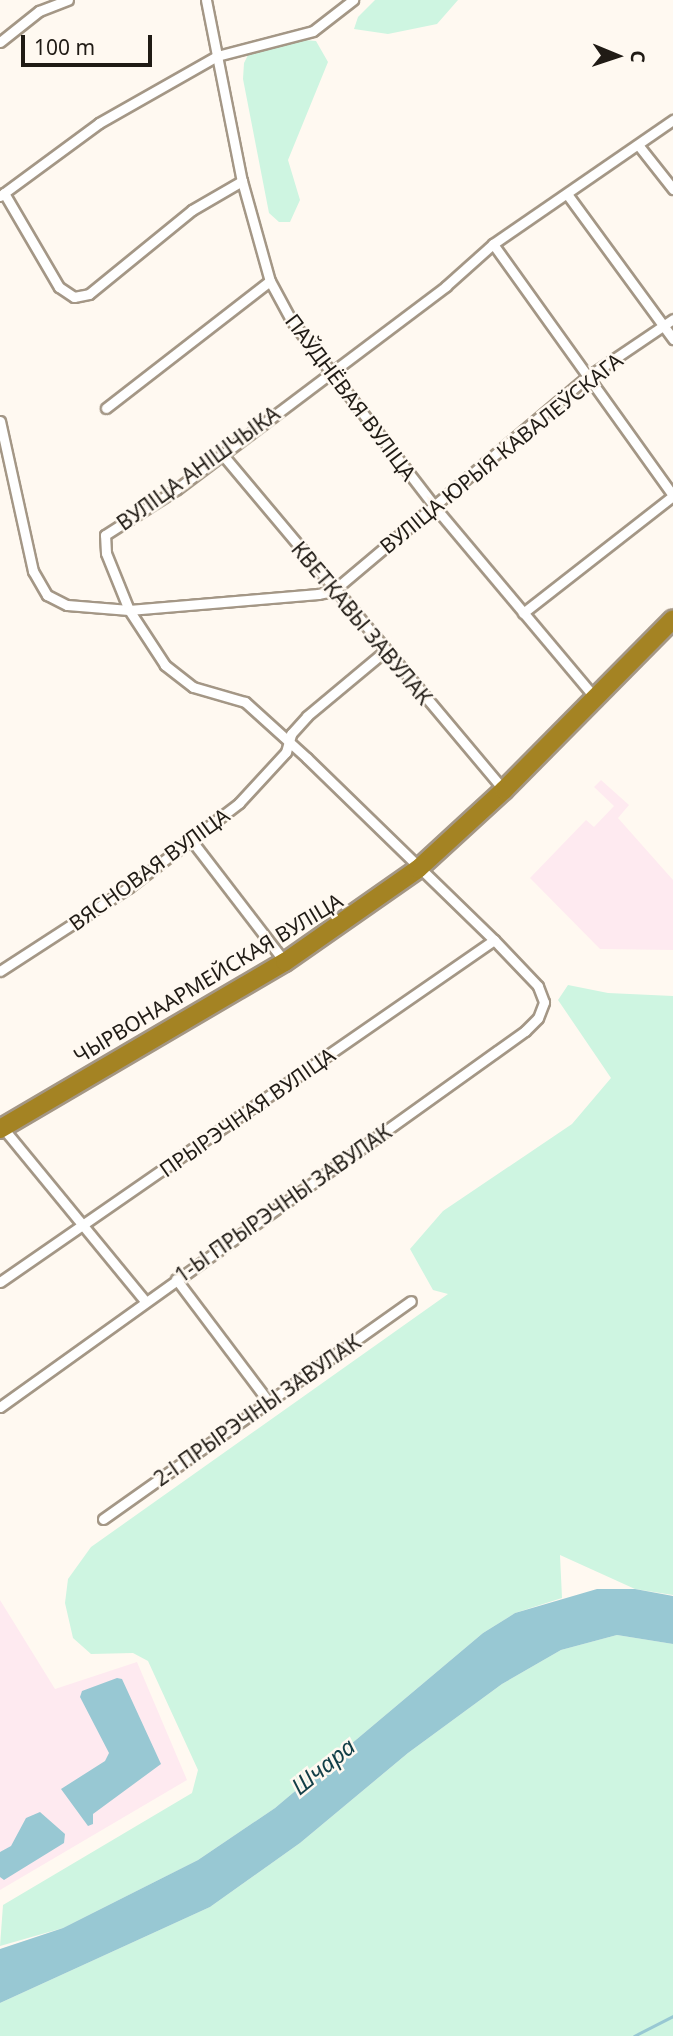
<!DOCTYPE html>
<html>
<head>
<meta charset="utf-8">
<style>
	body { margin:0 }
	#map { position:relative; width:673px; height:2036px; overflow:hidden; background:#fff9f1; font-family:"Noto Sans",sans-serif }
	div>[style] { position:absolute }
	.industrial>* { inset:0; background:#feeaf0 }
	.green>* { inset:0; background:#cef5e1 }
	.water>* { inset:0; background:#98c8d3 }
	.stream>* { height:2.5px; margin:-1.25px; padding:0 1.25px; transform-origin:1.25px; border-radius:1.25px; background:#98c8d3 }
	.roads { filter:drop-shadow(2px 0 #a49786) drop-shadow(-2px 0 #a49786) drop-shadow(0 2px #a49786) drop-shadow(0 -2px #a49786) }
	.street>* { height:9px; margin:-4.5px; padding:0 4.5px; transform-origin:4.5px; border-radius:4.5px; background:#fff }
	.highway>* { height:18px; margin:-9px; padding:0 9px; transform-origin:9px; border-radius:9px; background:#a48323 }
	span { translate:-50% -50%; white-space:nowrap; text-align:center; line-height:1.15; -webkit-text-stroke:5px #fff9f1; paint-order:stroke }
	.street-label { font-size:21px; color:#201b15 }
	.water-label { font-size:23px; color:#123e47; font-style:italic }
	.north { position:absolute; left:582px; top:21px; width:70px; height:70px; -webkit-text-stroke:5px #fff9f1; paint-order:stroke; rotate:92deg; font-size:19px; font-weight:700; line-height:28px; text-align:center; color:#201b15 }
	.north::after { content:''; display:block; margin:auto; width:24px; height:32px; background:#201b15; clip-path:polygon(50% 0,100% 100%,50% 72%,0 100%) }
	.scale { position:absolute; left:21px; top:35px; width:131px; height:32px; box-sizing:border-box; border:4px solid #201b15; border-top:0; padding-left:9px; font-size:21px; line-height:24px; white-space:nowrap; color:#201b15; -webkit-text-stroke:5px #fff9f1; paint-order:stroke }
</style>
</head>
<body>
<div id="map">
	<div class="industrial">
		<div style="clip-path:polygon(601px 780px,629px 805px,618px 818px,673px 880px,673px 950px,600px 949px,530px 878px,586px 820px,594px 827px,614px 806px,594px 787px)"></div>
		<div style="clip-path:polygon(0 1600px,55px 1689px,137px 1662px,187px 1780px,0 1890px)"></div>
	</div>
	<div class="green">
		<div style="clip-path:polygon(375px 0,458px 0,437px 24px,388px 34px,354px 29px,358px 17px)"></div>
		<div style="clip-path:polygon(304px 40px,316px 41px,328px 62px,288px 160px,300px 200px,290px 222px,279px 222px,269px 213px,243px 79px,244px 63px,249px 53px)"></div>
		<div style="clip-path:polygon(568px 985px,608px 993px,673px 996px,673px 1595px,635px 1589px,560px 1555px,562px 1598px,515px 1613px,483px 1633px,275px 1808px,198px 1860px,63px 1928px,0 1946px,3px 1905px,192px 1793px,198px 1770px,148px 1661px,133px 1653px,91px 1654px,73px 1638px,65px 1603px,68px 1579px,91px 1547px,448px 1294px,433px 1290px,410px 1249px,443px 1211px,572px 1124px,611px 1078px,558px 1000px)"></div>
		<div style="clip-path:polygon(617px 1635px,673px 1644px,673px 2036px,0 2036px,0 2003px,210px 1907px,300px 1843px,408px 1753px,502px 1684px,561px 1650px)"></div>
	</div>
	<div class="water">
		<div style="clip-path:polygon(597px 1589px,635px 1589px,673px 1596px,673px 1644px,617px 1635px,561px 1650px,502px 1684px,408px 1753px,300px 1843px,210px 1907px,0 2003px,0 1949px,63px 1928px,198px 1860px,275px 1808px,483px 1633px,515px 1613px)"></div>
		<div style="clip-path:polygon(117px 1678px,122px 1679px,161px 1764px,93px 1814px,93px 1824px,88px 1826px,61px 1789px,105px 1761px,109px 1753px,80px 1697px,82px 1691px)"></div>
		<div style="clip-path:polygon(40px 1812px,65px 1834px,64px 1843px,4px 1880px,0 1877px,0 1852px,11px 1846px,26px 1818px)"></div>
	</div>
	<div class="stream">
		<div style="left:634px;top:2036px;width:44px;rotate:-27.1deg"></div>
	</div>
	<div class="roads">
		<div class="street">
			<div style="left:206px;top:0;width:185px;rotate:78.8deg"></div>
			<div style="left:242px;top:181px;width:104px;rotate:74.4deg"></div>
			<div style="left:270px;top:281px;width:44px;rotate:61.7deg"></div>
			<div style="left:291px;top:320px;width:235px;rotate:52.4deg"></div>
			<div style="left:434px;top:506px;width:251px;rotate:50deg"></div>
			<div style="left:0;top:42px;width:50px;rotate:-38.5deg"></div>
			<div style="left:39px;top:11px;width:31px;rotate:-21deg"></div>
			<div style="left:639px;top:146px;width:55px;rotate:51.7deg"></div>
			<div style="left:4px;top:193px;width:109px;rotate:59.7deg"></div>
			<div style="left:59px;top:287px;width:18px;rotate:34deg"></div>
			<div style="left:74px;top:297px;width:15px;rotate:-11deg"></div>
			<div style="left:89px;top:294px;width:133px;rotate:-39.2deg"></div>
			<div style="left:192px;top:210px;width:58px;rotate:-30.1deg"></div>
			<div style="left:567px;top:194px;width:180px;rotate:53.8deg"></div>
			<div style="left:0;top:196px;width:123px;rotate:-36.4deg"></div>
			<div style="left:99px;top:123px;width:136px;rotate:-29.6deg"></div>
			<div style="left:217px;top:56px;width:99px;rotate:-14.6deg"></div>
			<div style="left:313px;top:31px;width:51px;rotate:-37.8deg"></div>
			<div style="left:493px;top:244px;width:309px;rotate:54.4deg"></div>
			<div style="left:106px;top:408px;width:207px;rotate:-37.8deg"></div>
			<div style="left:0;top:421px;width:154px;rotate:77.6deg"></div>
			<div style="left:33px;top:571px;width:28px;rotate:60deg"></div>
			<div style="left:47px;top:595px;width:22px;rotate:27deg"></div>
			<div style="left:67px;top:605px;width:62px;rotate:4.6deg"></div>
			<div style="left:129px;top:610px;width:190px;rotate:-4.8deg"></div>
			<div style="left:318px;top:594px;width:15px;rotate:-11deg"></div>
			<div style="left:333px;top:591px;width:331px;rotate:-40.1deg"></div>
			<div style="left:586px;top:378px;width:105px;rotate:-34.1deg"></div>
			<div style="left:222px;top:454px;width:439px;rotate:50deg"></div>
			<div style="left:523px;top:613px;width:190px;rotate:-38deg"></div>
			<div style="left:192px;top:841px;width:153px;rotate:52.5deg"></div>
			<div style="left:0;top:971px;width:153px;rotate:-33deg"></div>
			<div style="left:128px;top:888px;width:140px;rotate:-37.4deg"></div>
			<div style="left:239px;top:803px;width:69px;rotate:-47.3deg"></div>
			<div style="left:286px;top:752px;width:19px;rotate:-74deg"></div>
			<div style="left:291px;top:734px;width:24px;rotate:-48deg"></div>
			<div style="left:307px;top:716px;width:102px;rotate:-39.8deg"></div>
			<div style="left:3px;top:1128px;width:224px;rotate:50.6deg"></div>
			<div style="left:176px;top:1279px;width:153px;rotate:53deg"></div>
			<div style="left:0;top:1282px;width:601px;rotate:-34.7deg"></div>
			<div style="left:0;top:1407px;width:646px;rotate:-35.61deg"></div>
			<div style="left:525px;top:1031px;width:18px;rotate:-45deg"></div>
			<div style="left:538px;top:1018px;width:17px;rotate:-69deg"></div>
			<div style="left:544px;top:1002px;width:17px;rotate:-111deg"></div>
			<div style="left:538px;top:986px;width:64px;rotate:-133.7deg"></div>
			<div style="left:494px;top:940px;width:261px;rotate:-135.8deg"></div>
			<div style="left:307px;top:758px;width:84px;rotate:-137.9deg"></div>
			<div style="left:245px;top:702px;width:54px;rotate:-163.9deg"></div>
			<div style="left:193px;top:687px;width:36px;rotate:-142deg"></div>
			<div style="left:165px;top:665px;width:66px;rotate:-123.2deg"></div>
			<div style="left:129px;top:610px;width:61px;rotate:-112deg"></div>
			<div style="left:106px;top:553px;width:18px;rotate:-93deg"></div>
			<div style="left:105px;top:535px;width:85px;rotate:-32.6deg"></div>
			<div style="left:177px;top:489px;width:337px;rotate:-37deg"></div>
			<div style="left:446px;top:286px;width:63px;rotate:-41.8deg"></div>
			<div style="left:493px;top:244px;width:219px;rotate:-34.6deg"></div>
			<div style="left:103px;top:1519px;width:377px;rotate:-35.3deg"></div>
		</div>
		<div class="highway">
			<div style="left:0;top:1129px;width:330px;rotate:-30.4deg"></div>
			<div style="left:285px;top:962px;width:162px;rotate:-35deg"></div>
			<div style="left:418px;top:869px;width:117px;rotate:-42.6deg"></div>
			<div style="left:504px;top:790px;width:240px;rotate:-45.3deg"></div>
		</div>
	</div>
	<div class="street-label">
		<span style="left:351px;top:397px;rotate:53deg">ПАЎДНЁВАЯ ВУЛІЦА</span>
		<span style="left:501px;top:453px;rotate:-39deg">ВУЛІЦА ЮРЫЯ КАВАЛЕЎСКАГА</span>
		<span style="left:198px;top:468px;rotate:-36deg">ВУЛІЦА АНІШЧЫКА</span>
		<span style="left:362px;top:623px;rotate:50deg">КВЕТКАВЫ ЗАВУЛАК</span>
		<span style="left:149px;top:869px;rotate:-36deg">ВЯСНОВАЯ ВУЛІЦА</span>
		<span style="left:208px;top:978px;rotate:-31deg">ЧЫРВОНААРМЕЙСКАЯ ВУЛІЦА</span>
		<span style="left:247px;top:1112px;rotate:-35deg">ПРЫРЭЧНАЯ ВУЛІЦА</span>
		<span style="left:283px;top:1203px;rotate:-35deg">1-Ы ПРЫРЭЧНЫ ЗАВУЛАК</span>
		<span style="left:257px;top:1410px;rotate:-35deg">2-І ПРЫРЭЧНЫ ЗАВУЛАК</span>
	</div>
	<div class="water-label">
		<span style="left:323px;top:1766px;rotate:-39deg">Шчара</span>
	</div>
	<div class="north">С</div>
	<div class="scale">100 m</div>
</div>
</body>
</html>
